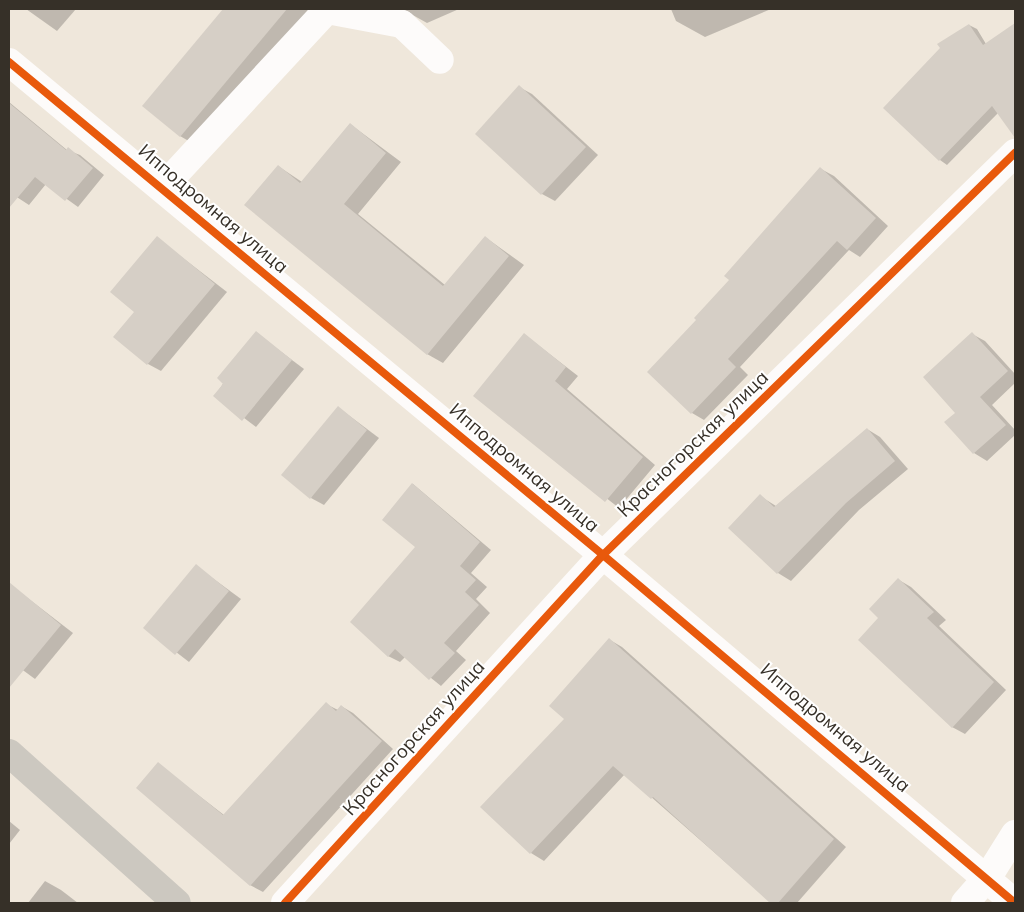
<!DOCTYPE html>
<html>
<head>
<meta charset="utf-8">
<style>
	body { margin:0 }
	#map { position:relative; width:1024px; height:912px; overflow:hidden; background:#efe7db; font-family:Mulish,sans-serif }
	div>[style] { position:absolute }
	.shadow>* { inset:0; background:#0003 }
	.building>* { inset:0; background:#d6cfc6 }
	.minor>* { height:28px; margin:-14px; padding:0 14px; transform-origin:14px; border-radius:14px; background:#fdfbfa }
	.major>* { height:28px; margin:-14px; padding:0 14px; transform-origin:14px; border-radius:14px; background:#ccc8c0 }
	.cycleway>* { height:8px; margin:-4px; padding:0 4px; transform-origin:4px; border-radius:4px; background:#e8590c }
	span { translate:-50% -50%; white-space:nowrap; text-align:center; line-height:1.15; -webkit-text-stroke:4px #fff; paint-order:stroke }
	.street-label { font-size:19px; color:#363028 }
	.frame { position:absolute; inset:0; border:10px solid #363028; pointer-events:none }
</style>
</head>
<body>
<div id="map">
	<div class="shadow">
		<div style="clip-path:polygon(26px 9px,76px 9px,57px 31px)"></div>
		<div style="clip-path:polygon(224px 9px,314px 9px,199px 147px,180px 136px,144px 106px)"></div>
		<div style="clip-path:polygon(402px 9px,459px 9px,427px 23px)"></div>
		<div style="clip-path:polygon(671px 9px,771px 9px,705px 37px,676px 21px)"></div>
		<div style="clip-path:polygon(969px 25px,977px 29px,986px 44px,1015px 25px,1015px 129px,998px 113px,947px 165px,940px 160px)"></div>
		<div style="clip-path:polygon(519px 87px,532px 94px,598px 155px,555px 201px,542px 194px)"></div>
		<div style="clip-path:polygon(9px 102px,67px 150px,80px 155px,104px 175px,78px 207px,46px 184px,29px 205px,9px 192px)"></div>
		<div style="clip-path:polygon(350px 124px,401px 162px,358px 214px,445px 285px,485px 237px,524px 265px,443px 363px,427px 354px,278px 166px,302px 182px)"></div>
		<div style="clip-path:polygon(821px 169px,834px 176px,888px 226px,860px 257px,849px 250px,740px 367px,748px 375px,704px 420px,692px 413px,698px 320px)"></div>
		<div style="clip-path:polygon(157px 238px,227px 292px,161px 371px,148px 364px,136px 312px)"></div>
		<div style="clip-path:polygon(256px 333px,304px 369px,256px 427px,215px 396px)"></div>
		<div style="clip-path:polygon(972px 334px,985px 341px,1015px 374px,1015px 383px,992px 405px,1015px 430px,1015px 435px,987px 461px,974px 453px)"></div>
		<div style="clip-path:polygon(525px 335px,578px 376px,567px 389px,655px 465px,619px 508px,475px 395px)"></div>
		<div style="clip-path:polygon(339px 408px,379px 438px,324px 505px,311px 498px)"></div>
		<div style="clip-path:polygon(867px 429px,880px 437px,908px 469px,859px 510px,791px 581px,778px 573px,730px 528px,760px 496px,776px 506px)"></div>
		<div style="clip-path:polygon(413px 484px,491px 550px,471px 573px,487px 587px,476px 599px,490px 613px,456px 651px,466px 660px,441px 686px,405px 657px,400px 662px,388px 656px,417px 547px)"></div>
		<div style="clip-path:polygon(196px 566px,241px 599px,189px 662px,145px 628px)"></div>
		<div style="clip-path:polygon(899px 580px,911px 587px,946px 620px,939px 626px,1006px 690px,965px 734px,952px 727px,880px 618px)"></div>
		<div style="clip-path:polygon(12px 586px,73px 633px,35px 679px,9px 660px,9px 591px)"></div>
		<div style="clip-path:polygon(610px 640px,622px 647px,846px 847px,797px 903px,772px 903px,625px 774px,544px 861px,531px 853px,566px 719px)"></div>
		<div style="clip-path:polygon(326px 704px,338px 710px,341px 706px,353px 713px,393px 749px,263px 892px,250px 885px,158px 764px,224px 815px)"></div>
		<div style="clip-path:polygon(9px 821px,20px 830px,9px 844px)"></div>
		<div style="clip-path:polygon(45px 881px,61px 890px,78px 903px,28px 903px)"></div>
	</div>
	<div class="building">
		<div style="clip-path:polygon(223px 9px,287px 9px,180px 137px,142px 106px)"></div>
		<div style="clip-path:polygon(1015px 23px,1015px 138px,992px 106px,939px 161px,883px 108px,940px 48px,937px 44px,969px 24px,983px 45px)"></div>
		<div style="clip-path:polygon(519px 85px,586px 147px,541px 195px,475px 134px)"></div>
		<div style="clip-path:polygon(9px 103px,66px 150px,68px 147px,93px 168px,65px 201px,35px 177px,9px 208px)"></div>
		<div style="clip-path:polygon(350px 123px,386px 153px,344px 204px,443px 286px,485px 236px,509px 256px,427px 355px,244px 205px,278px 165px,300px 183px)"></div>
		<div style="clip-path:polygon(820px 167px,876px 218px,847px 250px,837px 241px,728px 359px,736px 367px,691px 414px,647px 372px,696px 320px,694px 318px,729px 280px,724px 276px)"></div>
		<div style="clip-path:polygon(157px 236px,215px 284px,147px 365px,113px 337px,134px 312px,110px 292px)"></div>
		<div style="clip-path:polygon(256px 331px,292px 360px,242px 421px,213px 396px,223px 384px,217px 378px)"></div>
		<div style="clip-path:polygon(972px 332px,1008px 371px,980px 397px,1006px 425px,973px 454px,944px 422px,955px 413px,923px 377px)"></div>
		<div style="clip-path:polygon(524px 333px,566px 367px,555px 381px,643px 457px,605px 502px,473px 396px)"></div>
		<div style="clip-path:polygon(338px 406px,367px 430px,310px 499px,281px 475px)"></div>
		<div style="clip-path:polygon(867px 428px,895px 461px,846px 503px,777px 574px,728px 528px,760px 494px,774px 507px)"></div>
		<div style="clip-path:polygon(412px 483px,480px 542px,460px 566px,476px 580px,465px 592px,479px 605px,444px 643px,455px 653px,429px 680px,395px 649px,388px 657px,350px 622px,415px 547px,382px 520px)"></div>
		<div style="clip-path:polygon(196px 564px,229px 591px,175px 655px,143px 628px)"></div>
		<div style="clip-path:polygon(898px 578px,934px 612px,927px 618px,994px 682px,952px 728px,858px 640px,878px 618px,869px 609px)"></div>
		<div style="clip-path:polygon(9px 582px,61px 625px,9px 688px)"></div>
		<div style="clip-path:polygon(609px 638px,834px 839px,778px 903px,770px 903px,653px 797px,651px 799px,613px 766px,530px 854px,480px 807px,564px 719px,549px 706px)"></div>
		<div style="clip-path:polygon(326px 702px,336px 711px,341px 705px,382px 741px,250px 886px,136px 788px,158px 762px,223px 815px)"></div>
	</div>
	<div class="minor">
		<div style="left:9px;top:62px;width:772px;rotate:39.69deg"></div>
		<div style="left:603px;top:555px;width:539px;rotate:40.19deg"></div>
		<div style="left:163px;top:187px;width:241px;rotate:-47.2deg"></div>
		<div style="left:327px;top:10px;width:76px;rotate:10.6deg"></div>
		<div style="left:402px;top:24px;width:52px;rotate:43.5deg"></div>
		<div style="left:285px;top:903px;width:471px;rotate:-47.6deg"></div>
		<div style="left:603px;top:555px;width:576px;rotate:-44.3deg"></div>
		<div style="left:965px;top:903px;width:35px;rotate:-49deg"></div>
		<div style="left:988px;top:877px;width:51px;rotate:-57.9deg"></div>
	</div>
	<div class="major">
		<div style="left:9px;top:753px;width:225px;rotate:41.8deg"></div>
	</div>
	<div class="cycleway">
		<div style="left:9px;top:62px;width:772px;rotate:39.69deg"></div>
		<div style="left:603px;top:555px;width:539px;rotate:40.19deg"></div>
		<div style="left:285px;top:903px;width:471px;rotate:-47.6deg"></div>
		<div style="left:603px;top:555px;width:576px;rotate:-44.3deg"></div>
	</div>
	<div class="street-label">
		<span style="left:213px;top:209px;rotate:40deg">Ипподромная улица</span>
		<span style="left:693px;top:444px;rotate:-44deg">Красногорская улица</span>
		<span style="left:524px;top:468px;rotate:40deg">Ипподромная улица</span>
		<span style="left:835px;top:728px;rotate:40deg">Ипподромная улица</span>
		<span style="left:414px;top:738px;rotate:-48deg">Красногорская улица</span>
	</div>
	<div class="frame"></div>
</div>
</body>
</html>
